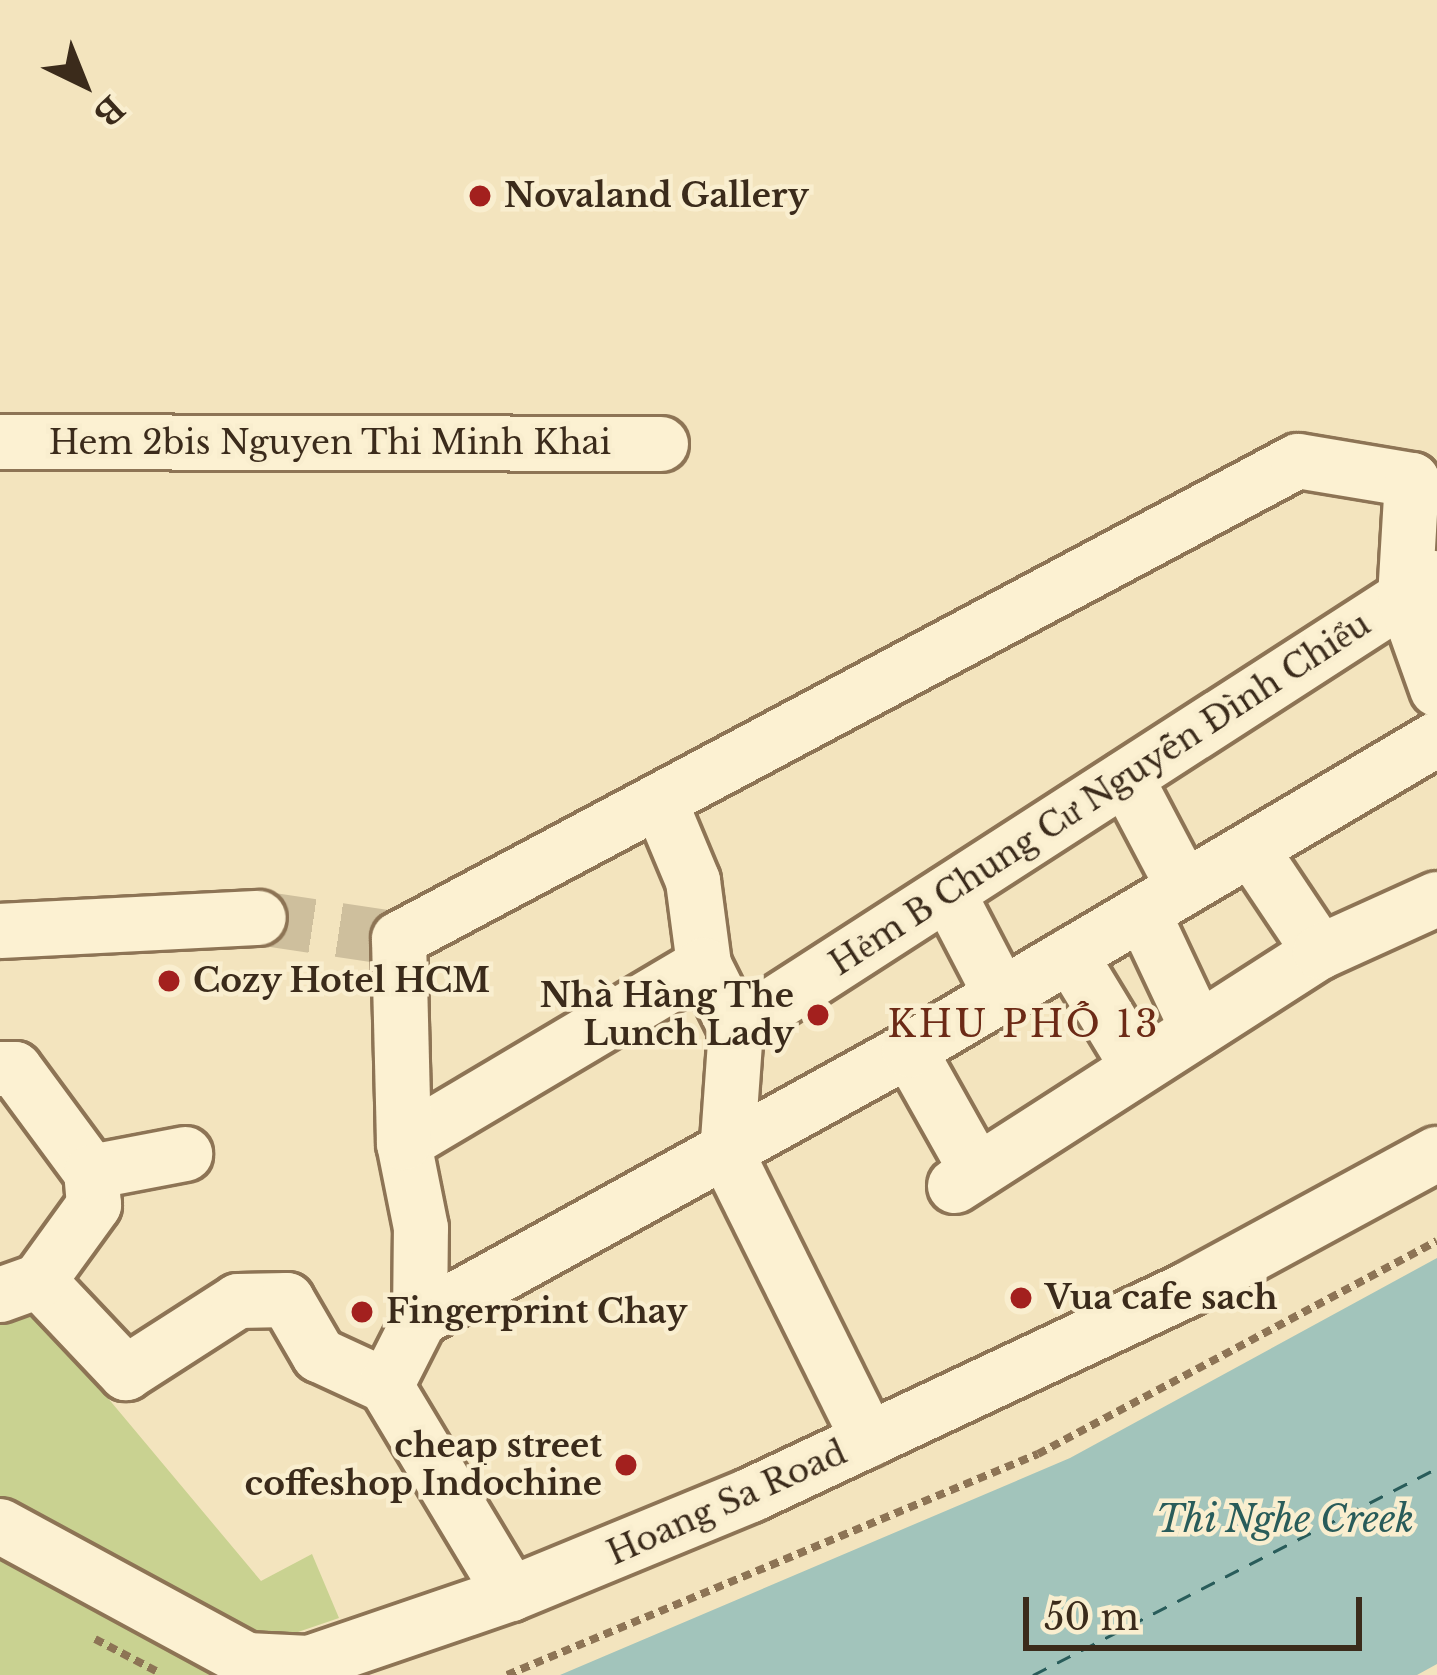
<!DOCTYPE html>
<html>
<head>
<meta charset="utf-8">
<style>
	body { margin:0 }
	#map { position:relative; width:1437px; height:1675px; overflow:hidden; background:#f3e4be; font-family:"Libre Baskerville",serif }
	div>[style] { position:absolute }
	.green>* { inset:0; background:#c9d291 }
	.water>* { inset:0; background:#a2c4bb }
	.ferry>* { height:3px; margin-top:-1.5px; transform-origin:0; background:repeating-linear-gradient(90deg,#295c5a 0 15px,transparent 0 27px) }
	.minor-tunnel>* { height:54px; margin-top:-27px; transform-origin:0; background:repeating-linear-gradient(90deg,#cebf9d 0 54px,transparent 0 81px) }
	.path>* { height:8px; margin-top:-4px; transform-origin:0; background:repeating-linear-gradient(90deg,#8d7455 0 9px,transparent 0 15px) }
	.roads { filter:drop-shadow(3px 0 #8d7455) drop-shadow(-3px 0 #8d7455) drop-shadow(0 3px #8d7455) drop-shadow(0 -3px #8d7455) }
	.minor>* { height:54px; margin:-27px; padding:0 27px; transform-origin:27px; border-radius:27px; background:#fcf1d2 }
	.dots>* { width:33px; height:33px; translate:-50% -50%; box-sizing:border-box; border:6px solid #f9eecf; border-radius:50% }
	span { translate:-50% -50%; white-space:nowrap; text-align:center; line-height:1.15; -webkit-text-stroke:9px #f9eecf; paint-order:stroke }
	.poi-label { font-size:33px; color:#3b2b1b; font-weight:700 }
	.left { translate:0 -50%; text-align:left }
	.right { translate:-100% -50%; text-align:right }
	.street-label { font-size:33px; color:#3b2b1b }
	.neighbourhood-label { font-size:36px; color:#6c2a16; letter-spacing:3px }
	.water-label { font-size:36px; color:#295c5a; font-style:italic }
	.north { position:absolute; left:24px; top:24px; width:120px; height:120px; -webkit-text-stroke:9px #f9eecf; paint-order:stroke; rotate:137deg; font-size:33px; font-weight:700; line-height:48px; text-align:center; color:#3b2b1b }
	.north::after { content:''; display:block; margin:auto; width:42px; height:54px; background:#3b2b1b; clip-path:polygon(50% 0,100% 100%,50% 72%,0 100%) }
	.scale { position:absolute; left:1023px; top:1597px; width:339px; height:54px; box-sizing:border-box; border:6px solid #3b2b1b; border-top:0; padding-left:15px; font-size:36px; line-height:42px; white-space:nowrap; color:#3b2b1b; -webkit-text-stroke:9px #f9eecf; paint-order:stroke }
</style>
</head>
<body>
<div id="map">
	<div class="green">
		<div style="clip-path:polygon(30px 1305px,261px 1581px,312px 1554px,339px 1618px,257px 1646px,0 1507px,0 1319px)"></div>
		<div style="clip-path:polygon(0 1552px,238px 1675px,0 1675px)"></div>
	</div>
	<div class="water">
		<div style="clip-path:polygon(1437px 1258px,1437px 1664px,1417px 1675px,560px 1675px,1070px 1458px)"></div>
	</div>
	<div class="ferry">
		<div style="left:1033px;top:1675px;width:454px;rotate:-27.1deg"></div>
	</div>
	<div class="minor-tunnel">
		<div style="left:259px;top:918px;width:142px;rotate:8.5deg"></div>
	</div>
	<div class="path">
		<div style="left:95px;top:1639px;width:69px;rotate:27.7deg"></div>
		<div style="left:507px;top:1675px;width:575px;rotate:-22.6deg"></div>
		<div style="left:1038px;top:1454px;width:452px;rotate:-28.1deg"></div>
	</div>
	<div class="roads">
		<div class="minor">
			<div style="left:0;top:442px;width:661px;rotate:0.17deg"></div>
			<div style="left:1126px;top:778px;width:124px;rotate:62.2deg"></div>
			<div style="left:660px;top:802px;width:86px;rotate:67.3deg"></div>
			<div style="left:693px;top:881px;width:85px;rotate:82.5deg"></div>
			<div style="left:704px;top:965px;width:72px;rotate:63.4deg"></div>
			<div style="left:736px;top:1029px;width:125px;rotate:94.1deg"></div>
			<div style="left:727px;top:1154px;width:319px;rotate:63.6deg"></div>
			<div style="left:1251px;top:849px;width:124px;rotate:56.2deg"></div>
			<div style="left:948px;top:893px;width:115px;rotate:62.5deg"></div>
			<div style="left:1143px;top:913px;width:129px;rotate:64.8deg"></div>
			<div style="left:0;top:931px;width:259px;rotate:-2.9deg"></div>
			<div style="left:1070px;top:955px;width:131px;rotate:58.7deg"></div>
			<div style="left:736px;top:1029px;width:832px;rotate:-32.83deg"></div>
			<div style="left:909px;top:1050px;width:139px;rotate:60.7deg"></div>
			<div style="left:0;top:1069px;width:15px"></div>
			<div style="left:15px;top:1069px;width:128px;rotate:53.6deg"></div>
			<div style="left:404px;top:1143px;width:349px;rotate:-30.7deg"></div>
			<div style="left:955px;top:1186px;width:434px;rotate:-32.7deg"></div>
			<div style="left:1320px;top:952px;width:128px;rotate:-24.4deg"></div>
			<div style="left:39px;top:1281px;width:127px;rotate:46.6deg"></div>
			<div style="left:126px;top:1373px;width:133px;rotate:-32.7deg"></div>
			<div style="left:238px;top:1301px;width:49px;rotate:-1.2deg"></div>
			<div style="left:287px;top:1300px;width:64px;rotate:59.8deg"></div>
			<div style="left:319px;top:1355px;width:74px;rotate:24.8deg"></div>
			<div style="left:0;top:1295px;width:41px;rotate:-19.7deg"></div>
			<div style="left:39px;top:1281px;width:94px;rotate:-54.1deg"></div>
			<div style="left:94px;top:1205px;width:33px;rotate:-95deg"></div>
			<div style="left:91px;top:1172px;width:96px;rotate:-10.8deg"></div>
			<div style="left:420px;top:1319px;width:558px;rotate:-28.82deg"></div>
			<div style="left:909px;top:1050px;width:613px;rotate:-30.5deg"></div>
			<div style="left:0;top:1526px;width:281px;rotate:28.5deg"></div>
			<div style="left:247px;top:1660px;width:62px;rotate:2.8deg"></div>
			<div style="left:309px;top:1663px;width:213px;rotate:-18.9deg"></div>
			<div style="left:511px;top:1594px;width:260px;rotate:-22.4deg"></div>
			<div style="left:751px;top:1495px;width:485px;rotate:-25.2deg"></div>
			<div style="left:1190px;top:1288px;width:281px;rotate:-28.5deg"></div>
			<div style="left:511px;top:1594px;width:243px;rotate:-121deg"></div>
			<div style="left:386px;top:1386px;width:75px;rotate:-63.1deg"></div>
			<div style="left:420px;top:1319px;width:91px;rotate:-89.4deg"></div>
			<div style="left:421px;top:1228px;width:87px;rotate:-101.3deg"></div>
			<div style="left:404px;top:1143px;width:204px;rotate:-91.4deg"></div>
			<div style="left:399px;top:939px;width:1018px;rotate:-28deg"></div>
			<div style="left:1298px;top:461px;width:116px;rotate:9.5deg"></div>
			<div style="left:1412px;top:480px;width:119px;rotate:93.4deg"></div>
			<div style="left:1405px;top:599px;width:96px;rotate:70.4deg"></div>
		</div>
	</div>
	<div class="dots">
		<div style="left:480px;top:196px;background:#a3201e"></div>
		<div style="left:169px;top:981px;background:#a3201e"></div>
		<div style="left:818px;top:1015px;background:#a3201e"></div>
		<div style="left:1021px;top:1298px;background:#a3201e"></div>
		<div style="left:362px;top:1312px;background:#a3201e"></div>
		<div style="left:626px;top:1465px;background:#a3201e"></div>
	</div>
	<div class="poi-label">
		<span class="left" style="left:504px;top:196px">Novaland Gallery</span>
		<span class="left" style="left:193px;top:981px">Cozy Hotel HCM</span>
		<span class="right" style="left:794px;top:1015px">Nhà Hàng The<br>Lunch Lady</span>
		<span class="left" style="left:1045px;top:1298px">Vua cafe sach</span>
		<span class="left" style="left:386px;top:1312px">Fingerprint Chay</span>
		<span class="right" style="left:602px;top:1465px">cheap street<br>coffeshop Indochine</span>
	</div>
	<div class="street-label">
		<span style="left:330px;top:443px">Hem 2bis Nguyen Thi Minh Khai</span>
		<span style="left:1100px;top:794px;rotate:-33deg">Hẻm B Chung Cư Nguyễn Ðình Chiểu</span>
		<span style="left:727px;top:1503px;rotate:-24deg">Hoang Sa Road</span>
	</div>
	<div class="neighbourhood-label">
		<span style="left:1024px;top:1025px">KHU PHỐ 13</span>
	</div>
	<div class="water-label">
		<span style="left:1285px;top:1520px">Thi Nghe Creek</span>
	</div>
	<div class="north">B</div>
	<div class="scale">50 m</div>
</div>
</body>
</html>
